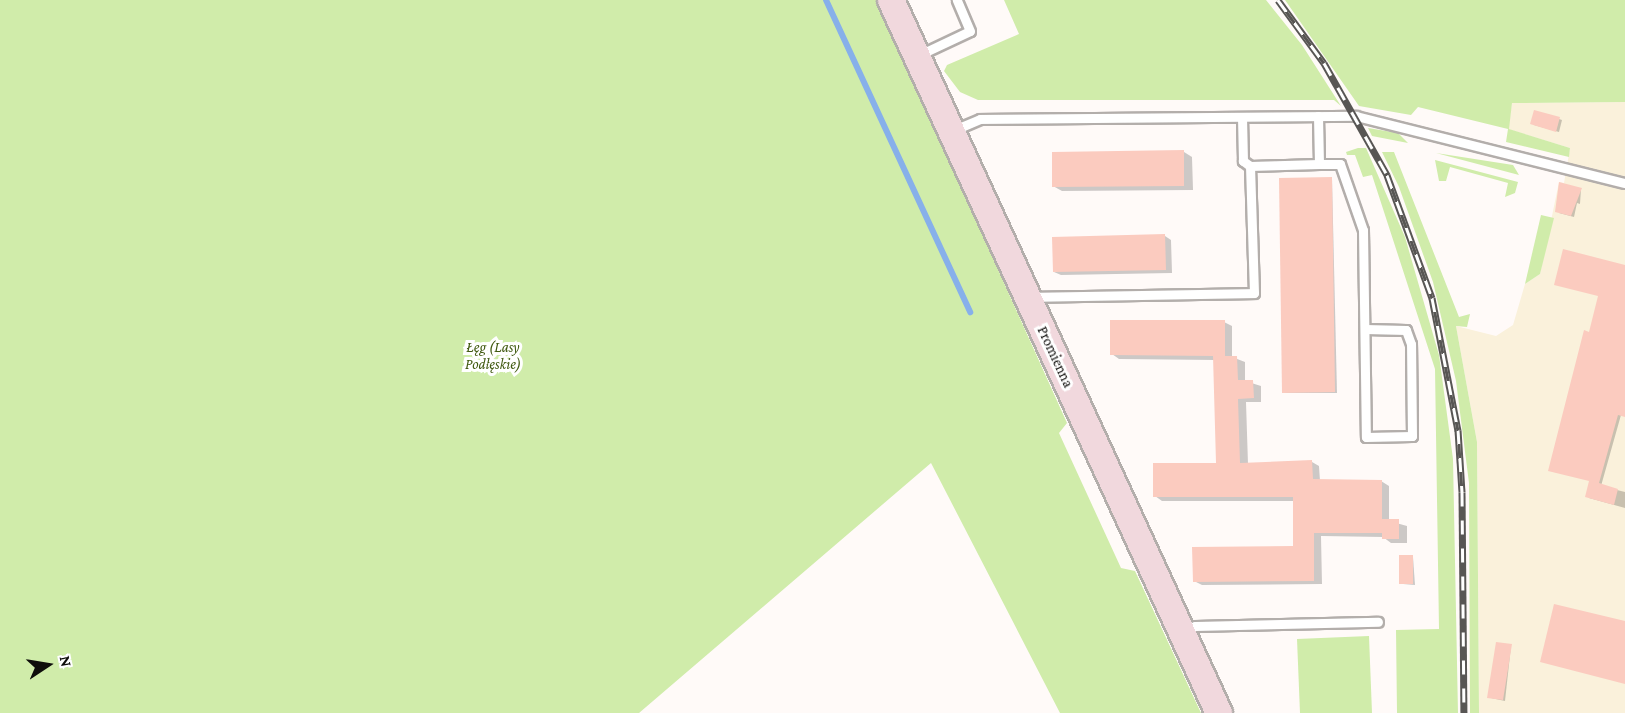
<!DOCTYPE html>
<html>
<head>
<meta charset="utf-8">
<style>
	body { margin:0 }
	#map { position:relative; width:1625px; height:713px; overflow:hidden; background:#fffaf8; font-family:"Crimson Pro",serif }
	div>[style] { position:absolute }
	.industrial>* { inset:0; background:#faf1db }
	.green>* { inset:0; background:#d0ecaa }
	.shadow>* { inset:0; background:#0003 }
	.stream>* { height:6px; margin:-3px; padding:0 3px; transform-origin:3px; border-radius:3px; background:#87b0ea }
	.building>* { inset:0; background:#fbcbbf }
	.roads { filter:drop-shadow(2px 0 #b3aeab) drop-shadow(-2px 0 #b3aeab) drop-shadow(0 2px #b3aeab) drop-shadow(0 -2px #b3aeab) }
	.lane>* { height:9px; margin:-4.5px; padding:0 4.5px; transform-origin:4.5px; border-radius:4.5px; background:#fff }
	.secondary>* { height:26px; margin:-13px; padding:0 13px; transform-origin:13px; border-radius:13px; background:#f1d8dd }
	.rail>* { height:7px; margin-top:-3.5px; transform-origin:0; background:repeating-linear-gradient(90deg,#fff 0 14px,#585654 0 28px); box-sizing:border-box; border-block:2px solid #585654 }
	span { translate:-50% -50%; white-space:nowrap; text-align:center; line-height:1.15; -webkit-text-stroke:6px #fff; paint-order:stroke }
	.park-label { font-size:15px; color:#415a11; font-style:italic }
	.street-label { font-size:15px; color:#0f0e0c }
	.north { position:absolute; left:18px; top:635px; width:60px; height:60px; -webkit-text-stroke:4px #fff; paint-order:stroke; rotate:78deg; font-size:16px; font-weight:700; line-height:24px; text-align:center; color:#0f0e0c }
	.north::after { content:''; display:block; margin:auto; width:21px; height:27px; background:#0f0e0c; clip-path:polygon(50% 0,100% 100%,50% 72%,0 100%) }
</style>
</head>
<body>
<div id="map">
	<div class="industrial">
		<div style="clip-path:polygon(1625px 102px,1625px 713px,1479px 713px,1477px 442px,1456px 326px,1496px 336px,1513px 325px,1525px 284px,1540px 274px,1559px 182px,1564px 183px,1570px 148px,1508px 129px,1512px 103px)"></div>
	</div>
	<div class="green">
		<div style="clip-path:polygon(0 0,877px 0,1067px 423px,1059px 433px,1121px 568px,1135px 571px,1201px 713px,1060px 713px,931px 463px,639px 713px,0 713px)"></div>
		<div style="clip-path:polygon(1004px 0,1266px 0,1302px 45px,1341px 106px,1334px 100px,978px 100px,960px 92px,944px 71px,947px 65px,1019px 34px)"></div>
		<div style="clip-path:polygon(1285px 0,1625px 0,1625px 102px,1512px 103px,1509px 129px,1570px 148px,1569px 157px,1506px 142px,1508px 129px,1418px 107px,1411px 115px,1359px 106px)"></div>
		<div style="clip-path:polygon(1368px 128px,1398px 133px,1408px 143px,1372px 136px)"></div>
		<div style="clip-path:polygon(1358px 148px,1366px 148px,1405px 237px,1439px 355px,1453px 459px,1458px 713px,1397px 713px,1396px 630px,1439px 629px,1435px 369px,1372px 175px,1363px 177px,1355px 155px,1347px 155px,1346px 152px)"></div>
		<div style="clip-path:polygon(1382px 152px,1394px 152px,1459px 317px,1470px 314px,1467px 327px,1456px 326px,1477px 442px,1479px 713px,1470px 713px,1469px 483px,1456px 381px,1433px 282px,1399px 187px)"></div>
		<div style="clip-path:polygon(1436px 153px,1513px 165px,1519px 175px)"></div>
		<div style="clip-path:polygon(1435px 160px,1518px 182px,1515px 193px,1505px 197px,1508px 183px,1450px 167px,1446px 181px,1439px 181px)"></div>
		<div style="clip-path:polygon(1541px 215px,1554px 218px,1540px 274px,1525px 284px)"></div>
		<div style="clip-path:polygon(1369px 636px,1372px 713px,1300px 713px,1297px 639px)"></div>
	</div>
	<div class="shadow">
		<div style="clip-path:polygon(1535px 111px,1562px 120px,1559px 132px,1534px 125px)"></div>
		<div style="clip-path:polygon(1184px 152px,1192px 157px,1193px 190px,1062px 191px,1053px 186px)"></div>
		<div style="clip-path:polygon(1332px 179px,1337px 393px,1286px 393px,1283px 392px)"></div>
		<div style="clip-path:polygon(1581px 189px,1580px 204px,1577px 203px,1574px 217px,1559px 213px)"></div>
		<div style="clip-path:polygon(1165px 236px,1171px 240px,1172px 273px,1061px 275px,1054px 272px)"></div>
		<div style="clip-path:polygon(1625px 267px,1625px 416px,1621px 415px,1601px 486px,1625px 492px,1625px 508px,1589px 498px,1590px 333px)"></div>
		<div style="clip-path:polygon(1224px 322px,1232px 326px,1232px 357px,1245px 362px,1245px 381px,1261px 386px,1261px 402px,1246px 402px,1248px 464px,1312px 462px,1319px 466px,1320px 481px,1381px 481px,1389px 486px,1389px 521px,1407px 526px,1407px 543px,1391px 543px,1383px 537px,1321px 536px,1322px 584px,1202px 585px,1194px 581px,1295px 548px,1294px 501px,1162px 501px,1155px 496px,1218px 464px,1215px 360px,1119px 359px,1112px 354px)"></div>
		<div style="clip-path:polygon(1413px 557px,1415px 585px,1403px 584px,1400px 583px)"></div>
		<div style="clip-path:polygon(1511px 646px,1505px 701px,1491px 698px)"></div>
	</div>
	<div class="stream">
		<div style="left:826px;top:0;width:344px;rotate:65.2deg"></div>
	</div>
	<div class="building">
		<div style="clip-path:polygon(1534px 110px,1560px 117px,1556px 132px,1530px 124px)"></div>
		<div style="clip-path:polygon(1184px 150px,1184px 186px,1052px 187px,1052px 152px)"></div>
		<div style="clip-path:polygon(1332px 177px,1335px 392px,1282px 393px,1279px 178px)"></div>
		<div style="clip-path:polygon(1559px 182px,1582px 188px,1571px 216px,1555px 212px)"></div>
		<div style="clip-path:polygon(1165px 234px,1166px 270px,1053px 272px,1052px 237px)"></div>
		<div style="clip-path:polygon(1563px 249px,1625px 265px,1625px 417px,1618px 415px,1599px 483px,1618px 489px,1614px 505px,1585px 497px,1589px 481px,1548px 471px,1584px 330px,1589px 332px,1598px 296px,1554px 285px)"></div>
		<div style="clip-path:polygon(1110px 320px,1225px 320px,1225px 356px,1237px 356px,1238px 380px,1253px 380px,1254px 398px,1238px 399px,1240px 463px,1312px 460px,1313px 479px,1382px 480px,1382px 519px,1399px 519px,1399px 539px,1382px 539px,1382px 533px,1314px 533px,1314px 581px,1193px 582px,1192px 547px,1293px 546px,1293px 497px,1153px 497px,1153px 463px,1216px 463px,1213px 356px,1110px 355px)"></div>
		<div style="clip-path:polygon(1399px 555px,1413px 555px,1413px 584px,1399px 584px)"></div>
		<div style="clip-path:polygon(1554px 604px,1625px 621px,1625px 684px,1540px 662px)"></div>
		<div style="clip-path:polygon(1496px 642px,1512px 644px,1503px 700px,1487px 698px)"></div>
	</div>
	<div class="roads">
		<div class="lane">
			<div style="left:919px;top:55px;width:56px;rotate:-25.2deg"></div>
			<div style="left:970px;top:31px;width:34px;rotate:-113deg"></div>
			<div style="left:1318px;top:116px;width:48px;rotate:88.8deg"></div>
			<div style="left:1319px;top:164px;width:21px"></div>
			<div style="left:1340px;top:164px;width:70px;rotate:70.8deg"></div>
			<div style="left:1363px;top:230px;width:207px;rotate:89.2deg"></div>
			<div style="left:1366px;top:437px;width:46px;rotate:-1.2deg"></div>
			<div style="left:1412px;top:436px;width:92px;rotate:-90.6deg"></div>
			<div style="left:1411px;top:344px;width:15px;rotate:-110deg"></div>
			<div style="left:1406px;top:330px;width:41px;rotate:-178.6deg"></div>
			<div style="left:954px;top:130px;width:28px;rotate:-23deg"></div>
			<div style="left:980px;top:119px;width:376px;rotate:-0.5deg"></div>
			<div style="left:1356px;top:116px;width:277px;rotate:14deg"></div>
			<div style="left:1250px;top:166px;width:69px;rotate:-1.7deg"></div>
			<div style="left:1029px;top:297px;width:225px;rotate:-1deg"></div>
			<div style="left:1254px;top:293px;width:127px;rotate:-91.8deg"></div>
			<div style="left:1250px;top:166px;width:9px;rotate:-144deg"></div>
			<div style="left:1243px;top:161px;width:44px;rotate:-91.3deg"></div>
			<div style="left:1183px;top:630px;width:13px;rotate:-18deg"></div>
			<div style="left:1195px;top:626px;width:183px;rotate:-1.3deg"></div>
		</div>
		<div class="secondary">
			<div style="left:891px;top:0;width:785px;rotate:65.3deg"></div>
		</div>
	</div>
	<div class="rail">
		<div style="left:1278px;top:0;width:78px;rotate:53.9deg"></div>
		<div style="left:1324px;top:63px;width:129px;rotate:60.6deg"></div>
		<div style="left:1387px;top:175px;width:131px;rotate:69.9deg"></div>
		<div style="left:1432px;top:298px;width:135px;rotate:78.9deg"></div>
		<div style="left:1458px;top:430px;width:62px;rotate:86.3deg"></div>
		<div style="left:1462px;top:492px;width:221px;rotate:89.5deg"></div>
	</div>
	<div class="park-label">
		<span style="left:493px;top:356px">Łęg (Lasy<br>Podłęskie)</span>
	</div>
	<div class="street-label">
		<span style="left:1055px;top:357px;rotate:65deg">Promienna</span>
	</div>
	<div class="north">N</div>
</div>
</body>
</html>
